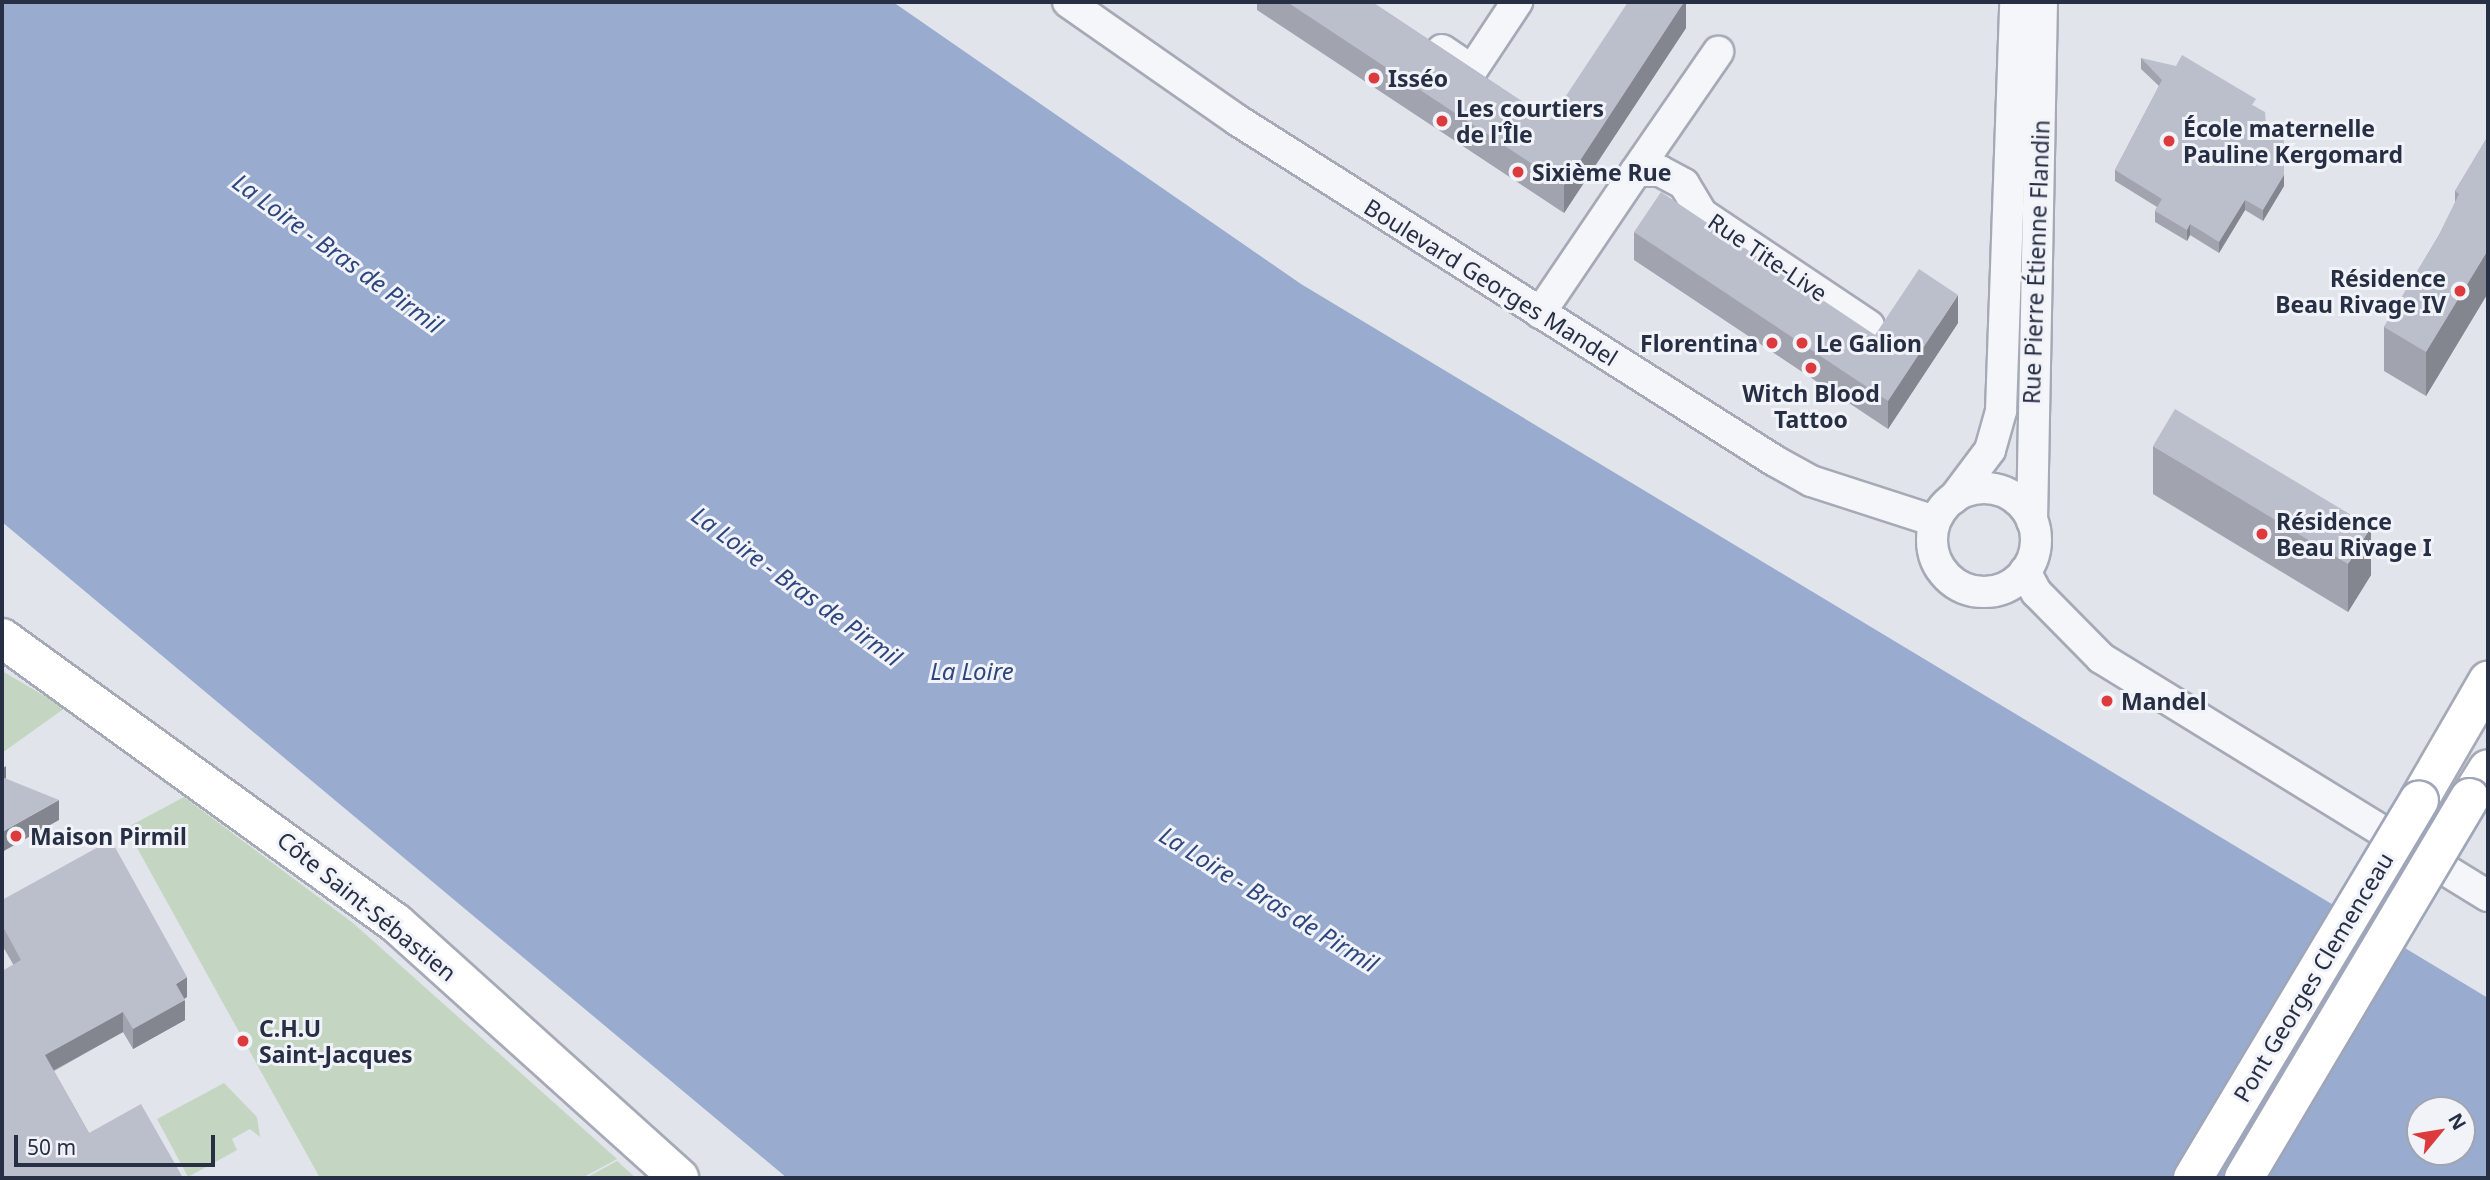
<!DOCTYPE html>
<html>
<head>
<meta charset="utf-8">
<style>
	body { margin:0 }
	#map { position:relative; width:2490px; height:1180px; overflow:hidden; background:#e1e4eb; font-family:"Noto Sans",sans-serif }
	div>[style] { position:absolute }
	.green>* { inset:0; background:#c4d6c2 }
	.water>* { inset:0; background:#99accf }
	.roads { filter:drop-shadow(2px 0 #a5aab6) drop-shadow(-2px 0 #a5aab6) drop-shadow(0 2px #a5aab6) drop-shadow(0 -2px #a5aab6) }
	.minor>* { height:30px; margin:-15px; padding:0 15px; transform-origin:15px; border-radius:15px; background:#f5f6f9 }
	.minor>.ring { margin:-15px; padding:0; box-sizing:content-box; background:none; border:30px solid #f5f6f9; border-radius:50% }
	.major>* { height:38px; margin:-19px; padding:0 19px; transform-origin:19px; border-radius:19px; background:#fff }
	.bridges { filter:drop-shadow(2px 0 #9fa6b9) drop-shadow(-2px 0 #9fa6b9) drop-shadow(0 2px #9fa6b9) drop-shadow(0 -2px #9fa6b9) }
	.major-bridge>* { height:38px; margin:-19px; padding:0 19px; transform-origin:19px; border-radius:19px; background:#fff }
	.wall>* { inset:0; background:#a1a4af }
	.shaded-wall>* { inset:0; background:#83868f }
	.building>* { inset:0; background:#bbbfcc }
	.dots>* { width:19px; height:19px; translate:-50% -50%; box-sizing:border-box; border:4px solid #f1f3f8; border-radius:50% }
	span { translate:-50% -50%; white-space:nowrap; text-align:center; line-height:1.15; -webkit-text-stroke:6px #f1f3f8; paint-order:stroke }
	.poi-label { font-size:23px; color:#272f45; font-weight:700 }
	.left { translate:0 -50%; text-align:left }
	.right { translate:-100% -50%; text-align:right }
	.street-label { font-size:23px; color:#272f45 }
	.water-label { font-size:24px; color:#2d477e; font-style:italic }
	.frame { position:absolute; inset:0; border:4px solid #272f45; pointer-events:none }
	.north { position:absolute; left:2406px; top:1096px; width:70px; height:70px; box-sizing:border-box; background:#f1f3f8; border:2px solid #a0a5b0; border-radius:50%; rotate:60deg; font-size:19px; font-weight:700; line-height:28px; text-align:center; color:#272f45 }
	.north::after { content:''; display:block; margin:auto; width:24px; height:32px; background:#dd3a3e; clip-path:polygon(50% 0,100% 100%,50% 72%,0 100%) }
	.scale { position:absolute; left:14px; top:1135px; width:201px; height:32px; box-sizing:border-box; border:4px solid #272f45; border-top:0; padding-left:9px; font-size:21px; line-height:24px; white-space:nowrap; color:#272f45; -webkit-text-stroke:5px #f1f3f8; paint-order:stroke }
</style>
</head>
<body>
<div id="map">
	<div class="green">
		<div style="clip-path:polygon(2px 671px,65px 708px,2px 753px)"></div>
		<div style="clip-path:polygon(184px 797px,353px 923px,617px 1159px,582px 1178px,320px 1178px,126px 828px)"></div>
		<div style="clip-path:polygon(224px 1083px,257px 1117px,260px 1137px,250px 1129px,232px 1139px,237px 1150px,188px 1177px,157px 1119px)"></div>
		<div style="clip-path:polygon(617px 1161px,636px 1178px,586px 1178px)"></div>
	</div>
	<div class="water">
		<div style="clip-path:polygon(evenodd,2px 2px,893px 2px,1301px 284px,2488px 998px,2488px 1178px,787px 1178px,2px 522px,2px 2px,2420px 1110px,2462px 1110px,2462px 1152px,2420px 1152px,2420px 1110px)"></div>
	</div>
	<div class="roads">
		<div class="minor">
			<div style="left:1068px;top:2px;width:206px;rotate:34.9deg"></div>
			<div style="left:1237px;top:120px;width:637px;rotate:32.37deg"></div>
			<div style="left:1775px;top:461px;width:41px;rotate:29.1deg"></div>
			<div style="left:1811px;top:481px;width:130px;rotate:17.9deg"></div>
			<div style="left:1442px;top:50px;width:36px;rotate:34deg"></div>
			<div style="left:1472px;top:70px;width:82px;rotate:-56.5deg"></div>
			<div style="left:1636px;top:171px;width:145px;rotate:-55.4deg"></div>
			<div style="left:1540px;top:313px;width:171px;rotate:-55.9deg"></div>
			<div style="left:1636px;top:171px;width:24px"></div>
			<div style="left:1660px;top:171px;width:27px;rotate:28deg"></div>
			<div style="left:1684px;top:184px;width:35px;rotate:59deg"></div>
			<div style="left:1702px;top:214px;width:201px;rotate:33.8deg"></div>
			<div class="ring" style="left:1932px;top:488px;width:74px;height:74px"></div>
			<div style="left:1954px;top:498px;width:60px;rotate:-53.1deg"></div>
			<div style="left:1990px;top:450px;width:41px;rotate:-74.2deg"></div>
			<div style="left:2001px;top:411px;width:409px;rotate:-88deg"></div>
			<div style="left:2032px;top:521px;width:519px;rotate:-88.9deg"></div>
			<div style="left:2025px;top:571px;width:24px;rotate:62deg"></div>
			<div style="left:2036px;top:592px;width:93px;rotate:45.4deg"></div>
			<div style="left:2101px;top:658px;width:454px;rotate:31.6deg"></div>
		</div>
		<div class="major">
			<div style="left:2px;top:638px;width:486px;rotate:35.9deg"></div>
			<div style="left:396px;top:923px;width:381px;rotate:42deg"></div>
			<div style="left:2470px;top:798px;width:34px;rotate:-58deg"></div>
			<div style="left:2419px;top:800px;width:138px;rotate:-59.9deg"></div>
		</div>
	</div>
	<div class="bridges">
		<div class="major-bridge">
			<div style="left:2193px;top:1178px;width:440px;rotate:-59.1deg"></div>
			<div style="left:2244px;top:1178px;width:442px;rotate:-59.3deg"></div>
		</div>
	</div>
	<div class="wall">
		<div style="clip-path:polygon(1257px 2px,1372px 2px,1550px 120px,1686px 2px,1686px 28px,1564px 213px,1257px 10px)"></div>
		<div style="clip-path:polygon(2141px 58px,2256px 107px,2266px 126px,2284px 186px,2263px 221px,2245px 210px,2219px 253px,2190px 235px,2187px 241px,2155px 222px,2155px 211px,2157px 207px,2115px 181px,2115px 170px,2159px 86px,2141px 69px)"></div>
		<div style="clip-path:polygon(2488px 136px,2488px 293px,2426px 396px,2384px 371px,2384px 327px,2439px 235px,2455px 203px,2455px 191px)"></div>
		<div style="clip-path:polygon(1634px 232px,1875px 335px,1958px 323px,1888px 429px,1634px 260px)"></div>
		<div style="clip-path:polygon(2153px 446px,2371px 575px,2348px 612px,2153px 494px)"></div>
		<div style="clip-path:polygon(2px 900px,187px 997px,184px 999px,185px 1020px,133px 1049px,123px 1032px,54px 1071px,89px 1133px,2px 1178px,13px 964px,2px 945px)"></div>
	</div>
	<div class="shaded-wall">
		<div style="clip-path:polygon(1684px 2px,1686px 2px,1686px 28px,1564px 213px,1564px 185px)"></div>
		<div style="clip-path:polygon(2284px 123px,2284px 186px,2263px 221px,2263px 210px)"></div>
		<div style="clip-path:polygon(2245px 200px,2245px 210px,2219px 253px,2219px 242px)"></div>
		<div style="clip-path:polygon(2190px 224px,2190px 235px,2187px 241px,2187px 230px)"></div>
		<div style="clip-path:polygon(2488px 250px,2488px 293px,2426px 396px,2426px 352px)"></div>
		<div style="clip-path:polygon(1958px 295px,1958px 323px,1888px 429px,1888px 401px)"></div>
		<div style="clip-path:polygon(2371px 527px,2371px 575px,2348px 612px,2348px 564px)"></div>
		<div style="clip-path:polygon(6px 766px,6px 787px,2px 790px,2px 769px)"></div>
		<div style="clip-path:polygon(59px 800px,59px 820px,2px 852px,2px 832px)"></div>
		<div style="clip-path:polygon(187px 977px,187px 997px,176px 1004px,176px 984px)"></div>
		<div style="clip-path:polygon(185px 1000px,185px 1020px,133px 1049px,133px 1029px)"></div>
		<div style="clip-path:polygon(123px 1012px,123px 1032px,45px 1075px,45px 1055px)"></div>
	</div>
	<div class="building">
		<div style="clip-path:polygon(1287px 2px,1372px 2px,1550px 120px,1628px 2px,1684px 2px,1564px 185px)"></div>
		<div style="clip-path:polygon(2182px 55px,2256px 99px,2252px 105px,2265px 112px,2266px 126px,2284px 123px,2284px 175px,2263px 210px,2245px 200px,2219px 242px,2190px 224px,2187px 230px,2155px 211px,2162px 199px,2115px 170px,2162px 80px,2141px 58px,2176px 66px)"></div>
		<div style="clip-path:polygon(2488px 136px,2488px 250px,2426px 352px,2384px 327px,2439px 235px,2459px 194px,2455px 191px)"></div>
		<div style="clip-path:polygon(1661px 192px,1875px 335px,1919px 269px,1958px 295px,1888px 401px,1634px 232px)"></div>
		<div style="clip-path:polygon(2175px 409px,2371px 527px,2348px 564px,2153px 446px)"></div>
		<div style="clip-path:polygon(2px 777px,59px 800px,2px 832px)"></div>
		<div style="clip-path:polygon(111px 840px,187px 977px,176px 984px,185px 1000px,133px 1029px,123px 1012px,45px 1055px,89px 1133px,141px 1104px,183px 1178px,2px 1178px,2px 971px,21px 960px,2px 925px,2px 900px)"></div>
	</div>
	<div class="dots">
		<div style="left:1374px;top:78px;background:#dd3a3e"></div>
		<div style="left:1442px;top:121px;background:#dd3a3e"></div>
		<div style="left:2169px;top:141px;background:#dd3a3e"></div>
		<div style="left:1518px;top:172px;background:#dd3a3e"></div>
		<div style="left:2460px;top:291px;background:#dd3a3e"></div>
		<div style="left:1772px;top:343px;background:#dd3a3e"></div>
		<div style="left:1802px;top:343px;background:#dd3a3e"></div>
		<div style="left:1811px;top:368px;background:#dd3a3e"></div>
		<div style="left:2262px;top:534px;background:#dd3a3e"></div>
		<div style="left:2107px;top:701px;background:#dd3a3e"></div>
		<div style="left:16px;top:836px;background:#dd3a3e"></div>
		<div style="left:243px;top:1041px;background:#dd3a3e"></div>
	</div>
	<div class="poi-label">
		<span class="left" style="left:1388px;top:78px">Isséo</span>
		<span class="left" style="left:1456px;top:121px">Les courtiers<br>de l'Île</span>
		<span class="left" style="left:2183px;top:141px">École maternelle<br>Pauline Kergomard</span>
		<span class="left" style="left:1532px;top:172px">Sixième Rue</span>
		<span class="right" style="left:2446px;top:291px">Résidence<br>Beau Rivage IV</span>
		<span class="right" style="left:1758px;top:343px">Florentina</span>
		<span class="left" style="left:1816px;top:343px">Le Galion</span>
		<span style="left:1811px;top:406px">Witch Blood<br>Tattoo</span>
		<span class="left" style="left:2276px;top:534px">Résidence<br>Beau Rivage I</span>
		<span class="left" style="left:2121px;top:701px">Mandel</span>
		<span class="left" style="left:30px;top:836px">Maison Pirmil</span>
		<span class="left" style="left:259px;top:1041px">C.H.U<br>Saint-Jacques</span>
	</div>
	<div class="street-label">
		<span style="left:1768px;top:257px;rotate:34deg">Rue Tite-Live</span>
		<span style="left:2036px;top:262px;rotate:-88deg">Rue Pierre Étienne Flandin</span>
		<span style="left:1491px;top:282px;rotate:32deg">Boulevard Georges Mandel</span>
		<span style="left:367px;top:906px;rotate:39deg">Côte Saint-Sébastien</span>
		<span style="left:2313px;top:977px;rotate:-59deg">Pont Georges Clemenceau</span>
	</div>
	<div class="water-label">
		<span style="left:338px;top:253px;rotate:36deg">La Loire - Bras de Pirmil</span>
		<span style="left:797px;top:586px;rotate:36deg">La Loire - Bras de Pirmil</span>
		<span style="left:972px;top:671px">La Loire</span>
		<span style="left:1269px;top:899px;rotate:32deg">La Loire - Bras de Pirmil</span>
	</div>
	<div class="frame"></div>
	<div class="north">N</div>
	<div class="scale">50 m</div>
</div>
</body>
</html>
